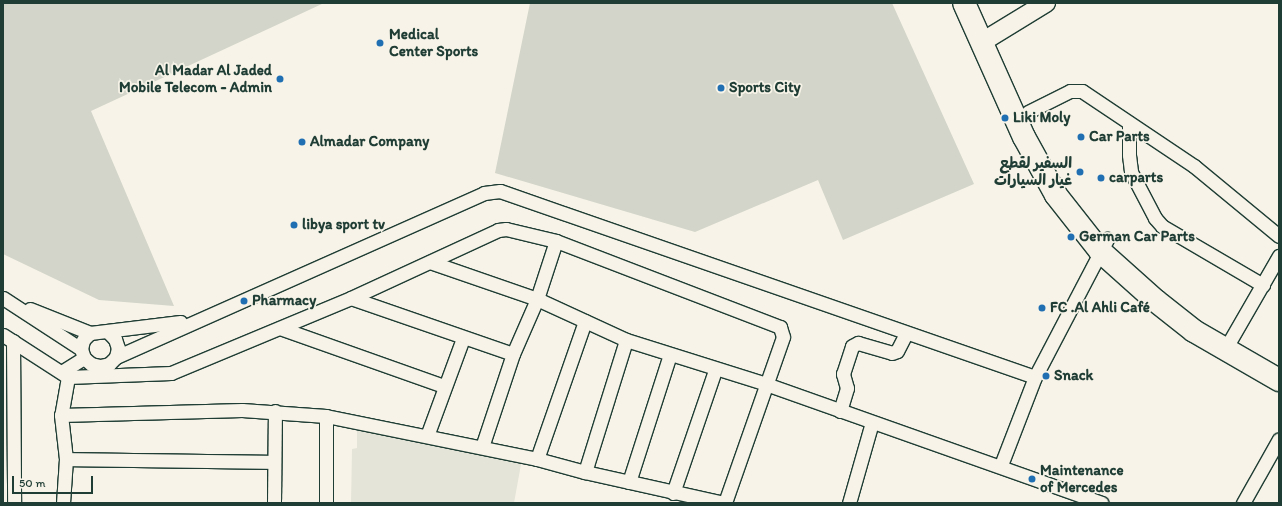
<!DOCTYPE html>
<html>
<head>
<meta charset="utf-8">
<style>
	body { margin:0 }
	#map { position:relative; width:1282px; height:506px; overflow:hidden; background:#f7f3e8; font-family:Itim,"Playpen Sans Arabic",sans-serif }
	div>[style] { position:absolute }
	.built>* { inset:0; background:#e5e4d9 }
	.green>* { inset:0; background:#d3d5ca }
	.roads { filter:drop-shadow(1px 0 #1f3d34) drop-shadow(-1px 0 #1f3d34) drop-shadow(0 1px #1f3d34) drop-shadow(0 -1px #1f3d34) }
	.street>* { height:13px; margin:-6.5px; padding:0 6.5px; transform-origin:6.5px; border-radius:6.5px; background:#f7f3e8 }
	.secondary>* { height:18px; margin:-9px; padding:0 9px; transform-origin:9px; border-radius:9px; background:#f7f3e8 }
	.highway>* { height:22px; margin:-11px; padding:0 11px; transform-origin:11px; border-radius:11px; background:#f7f3e8 }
	.dots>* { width:11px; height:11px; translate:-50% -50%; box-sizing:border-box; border:2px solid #f7f3e8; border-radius:50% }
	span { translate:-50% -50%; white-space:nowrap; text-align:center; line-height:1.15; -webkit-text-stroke:3.5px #f7f3e8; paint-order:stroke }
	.poi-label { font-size:15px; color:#1f3d34; font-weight:700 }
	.left { translate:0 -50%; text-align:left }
	.right { translate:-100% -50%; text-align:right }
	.frame { position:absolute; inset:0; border:4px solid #1f3d34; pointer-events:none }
	.scale { position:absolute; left:12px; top:476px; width:81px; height:18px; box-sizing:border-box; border:2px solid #1f3d34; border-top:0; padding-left:5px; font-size:12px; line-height:14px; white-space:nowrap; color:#1f3d34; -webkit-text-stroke:3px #f7f3e8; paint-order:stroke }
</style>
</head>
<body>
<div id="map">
	<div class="built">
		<div style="clip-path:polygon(357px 427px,522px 459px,514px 503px,351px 503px,352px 449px,357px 448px)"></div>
	</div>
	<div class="green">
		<div style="clip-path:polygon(3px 3px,324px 3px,91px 111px,174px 306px,99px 300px,3px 254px)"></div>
		<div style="clip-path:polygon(530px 3px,892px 3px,974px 184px,843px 240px,818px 180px,695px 232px,495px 173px)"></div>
	</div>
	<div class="roads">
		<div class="street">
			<div style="left:1028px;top:112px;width:47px;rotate:-26.6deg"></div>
			<div style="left:1070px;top:91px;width:12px"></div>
			<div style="left:1082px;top:91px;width:135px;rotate:33.8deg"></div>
			<div style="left:1194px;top:166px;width:110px;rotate:39.5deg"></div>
			<div style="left:1129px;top:123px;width:32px;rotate:90deg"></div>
			<div style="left:1129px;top:155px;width:17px;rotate:83deg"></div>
			<div style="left:1131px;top:172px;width:52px;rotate:62.4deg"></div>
			<div style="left:1155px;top:218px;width:11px;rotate:49deg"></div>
			<div style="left:1162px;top:226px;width:117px;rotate:30.3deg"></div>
			<div style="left:430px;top:262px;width:113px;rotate:19.1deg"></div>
			<div style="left:537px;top:299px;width:98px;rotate:24.7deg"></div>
			<div style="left:626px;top:340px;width:147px;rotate:17.4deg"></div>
			<div style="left:766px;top:384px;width:356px;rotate:19.5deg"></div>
			<div style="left:3px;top:298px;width:93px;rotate:33.2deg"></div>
			<div style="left:351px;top:298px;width:171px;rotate:19.1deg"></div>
			<div style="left:30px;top:309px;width:65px;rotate:21.8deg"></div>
			<div style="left:280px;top:328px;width:174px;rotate:19.5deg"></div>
			<div style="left:108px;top:332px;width:10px;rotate:45deg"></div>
			<div style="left:115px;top:339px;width:9px;rotate:72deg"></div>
			<div style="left:118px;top:348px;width:9px;rotate:103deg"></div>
			<div style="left:116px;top:357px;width:10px;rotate:135deg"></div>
			<div style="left:109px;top:364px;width:9px;rotate:167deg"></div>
			<div style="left:100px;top:366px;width:9px;rotate:-167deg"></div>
			<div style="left:91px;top:364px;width:9px;rotate:-139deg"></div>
			<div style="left:84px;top:358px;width:9px;rotate:-108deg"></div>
			<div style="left:81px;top:349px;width:9px;rotate:-77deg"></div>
			<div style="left:83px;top:340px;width:10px;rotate:-45deg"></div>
			<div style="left:90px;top:333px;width:91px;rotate:-7deg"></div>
			<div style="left:3px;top:335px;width:77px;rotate:32.9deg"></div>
			<div style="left:68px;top:377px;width:39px;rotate:100deg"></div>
			<div style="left:61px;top:415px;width:44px;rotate:83.5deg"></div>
			<div style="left:66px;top:459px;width:44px;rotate:93.9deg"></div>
			<div style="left:1231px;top:339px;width:96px;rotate:-60deg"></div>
			<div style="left:13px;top:341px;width:162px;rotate:89.6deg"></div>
			<div style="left:116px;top:357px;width:403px;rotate:-24deg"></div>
			<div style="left:484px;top:193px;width:16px;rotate:-7deg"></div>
			<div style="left:500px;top:191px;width:566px;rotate:19.17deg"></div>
			<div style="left:63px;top:371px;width:25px;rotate:-32deg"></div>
			<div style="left:68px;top:377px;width:103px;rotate:-2.2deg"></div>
			<div style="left:171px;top:373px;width:195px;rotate:-22.6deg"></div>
			<div style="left:351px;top:298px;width:162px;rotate:-24.8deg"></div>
			<div style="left:498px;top:230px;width:8px;rotate:-7deg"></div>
			<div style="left:506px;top:229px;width:51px;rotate:13.5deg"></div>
			<div style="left:556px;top:241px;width:240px;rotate:21deg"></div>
			<div style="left:780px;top:327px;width:10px;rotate:73deg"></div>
			<div style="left:783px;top:337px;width:176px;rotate:109.3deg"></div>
			<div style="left:840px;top:411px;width:24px;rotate:-73deg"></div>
			<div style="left:847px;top:388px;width:15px;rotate:-106deg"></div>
			<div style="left:843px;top:374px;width:29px;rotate:-72deg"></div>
			<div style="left:852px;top:346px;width:7px;rotate:-27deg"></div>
			<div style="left:858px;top:343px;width:35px;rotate:16deg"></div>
			<div style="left:892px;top:353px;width:5px;rotate:-22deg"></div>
			<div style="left:897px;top:351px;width:20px;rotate:-63deg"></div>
			<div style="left:61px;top:415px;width:181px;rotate:-1.6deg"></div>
			<div style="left:242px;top:410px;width:84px;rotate:4.1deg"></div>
			<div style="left:326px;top:416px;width:215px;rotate:11.5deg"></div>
			<div style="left:537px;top:459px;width:50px;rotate:15.2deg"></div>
			<div style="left:585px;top:472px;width:142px;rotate:12.6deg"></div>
			<div style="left:326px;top:416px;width:87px;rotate:90deg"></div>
			<div style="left:427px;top:436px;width:104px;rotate:-69.8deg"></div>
			<div style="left:482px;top:447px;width:98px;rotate:-71.6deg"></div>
			<div style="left:513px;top:354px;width:60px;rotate:-66.4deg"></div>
			<div style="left:537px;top:299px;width:61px;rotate:-71.9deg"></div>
			<div style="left:66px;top:459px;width:208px;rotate:0.8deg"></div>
			<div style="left:537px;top:459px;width:146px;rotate:-70.8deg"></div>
			<div style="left:1001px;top:465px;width:94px;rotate:-68.9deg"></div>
			<div style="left:1035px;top:377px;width:156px;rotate:-62.4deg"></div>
			<div style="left:585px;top:472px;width:138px;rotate:-72.7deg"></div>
			<div style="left:629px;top:482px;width:134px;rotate:-72.2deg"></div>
			<div style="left:673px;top:493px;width:130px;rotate:-71.1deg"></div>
			<div style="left:274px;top:503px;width:92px;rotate:-89.4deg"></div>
			<div style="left:849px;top:503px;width:84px;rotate:-74.1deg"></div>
			<div style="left:1243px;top:503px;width:73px;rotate:-60.6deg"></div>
		</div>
		<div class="secondary">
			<div style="left:982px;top:42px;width:75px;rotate:-31.4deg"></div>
		</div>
		<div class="highway">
			<div style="left:964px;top:3px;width:147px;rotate:65.9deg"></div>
			<div style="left:1024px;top:137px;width:66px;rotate:61.1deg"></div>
			<div style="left:1056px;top:195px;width:71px;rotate:51.8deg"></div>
			<div style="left:1100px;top:251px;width:75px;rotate:41.8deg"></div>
			<div style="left:1156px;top:301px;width:48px;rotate:38.3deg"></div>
			<div style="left:1194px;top:331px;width:98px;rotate:30deg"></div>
		</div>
	</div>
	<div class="dots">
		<div style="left:380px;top:43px;background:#1f6fb2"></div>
		<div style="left:280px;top:79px;background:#1f6fb2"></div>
		<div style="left:721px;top:88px;background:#1f6fb2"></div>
		<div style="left:1005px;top:118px;background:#1f6fb2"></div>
		<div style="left:1081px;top:137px;background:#1f6fb2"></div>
		<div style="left:302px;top:142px;background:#1f6fb2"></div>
		<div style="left:1080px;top:172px;background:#1f6fb2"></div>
		<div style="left:1101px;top:178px;background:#1f6fb2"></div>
		<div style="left:294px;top:225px;background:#1f6fb2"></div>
		<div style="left:1071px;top:237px;background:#1f6fb2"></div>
		<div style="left:244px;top:301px;background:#1f6fb2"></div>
		<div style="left:1042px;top:308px;background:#1f6fb2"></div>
		<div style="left:1046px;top:376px;background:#1f6fb2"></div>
		<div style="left:1032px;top:479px;background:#1f6fb2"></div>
	</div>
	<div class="poi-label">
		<span class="left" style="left:389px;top:43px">Medical<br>Center Sports</span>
		<span class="right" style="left:272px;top:79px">Al Madar Al Jaded<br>Mobile Telecom - Admin</span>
		<span class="left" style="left:729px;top:88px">Sports City</span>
		<span class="left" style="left:1013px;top:118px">Liki Moly</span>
		<span class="left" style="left:1089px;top:137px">Car Parts</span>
		<span class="left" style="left:310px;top:142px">Almadar Company</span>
		<span class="right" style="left:1072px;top:172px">السفير لقطع<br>غيار السيارات</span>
		<span class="left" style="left:1109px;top:178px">carparts</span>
		<span class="left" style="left:302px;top:225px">libya sport tv</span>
		<span class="left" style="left:1079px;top:237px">German Car Parts</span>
		<span class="left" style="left:252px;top:301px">Pharmacy</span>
		<span class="left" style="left:1050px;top:308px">FC .Al Ahli Café</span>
		<span class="left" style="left:1054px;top:376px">Snack</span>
		<span class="left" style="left:1040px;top:479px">Maintenance<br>of Mercedes</span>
	</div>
	<div class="frame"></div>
	<div class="scale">50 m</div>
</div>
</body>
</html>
